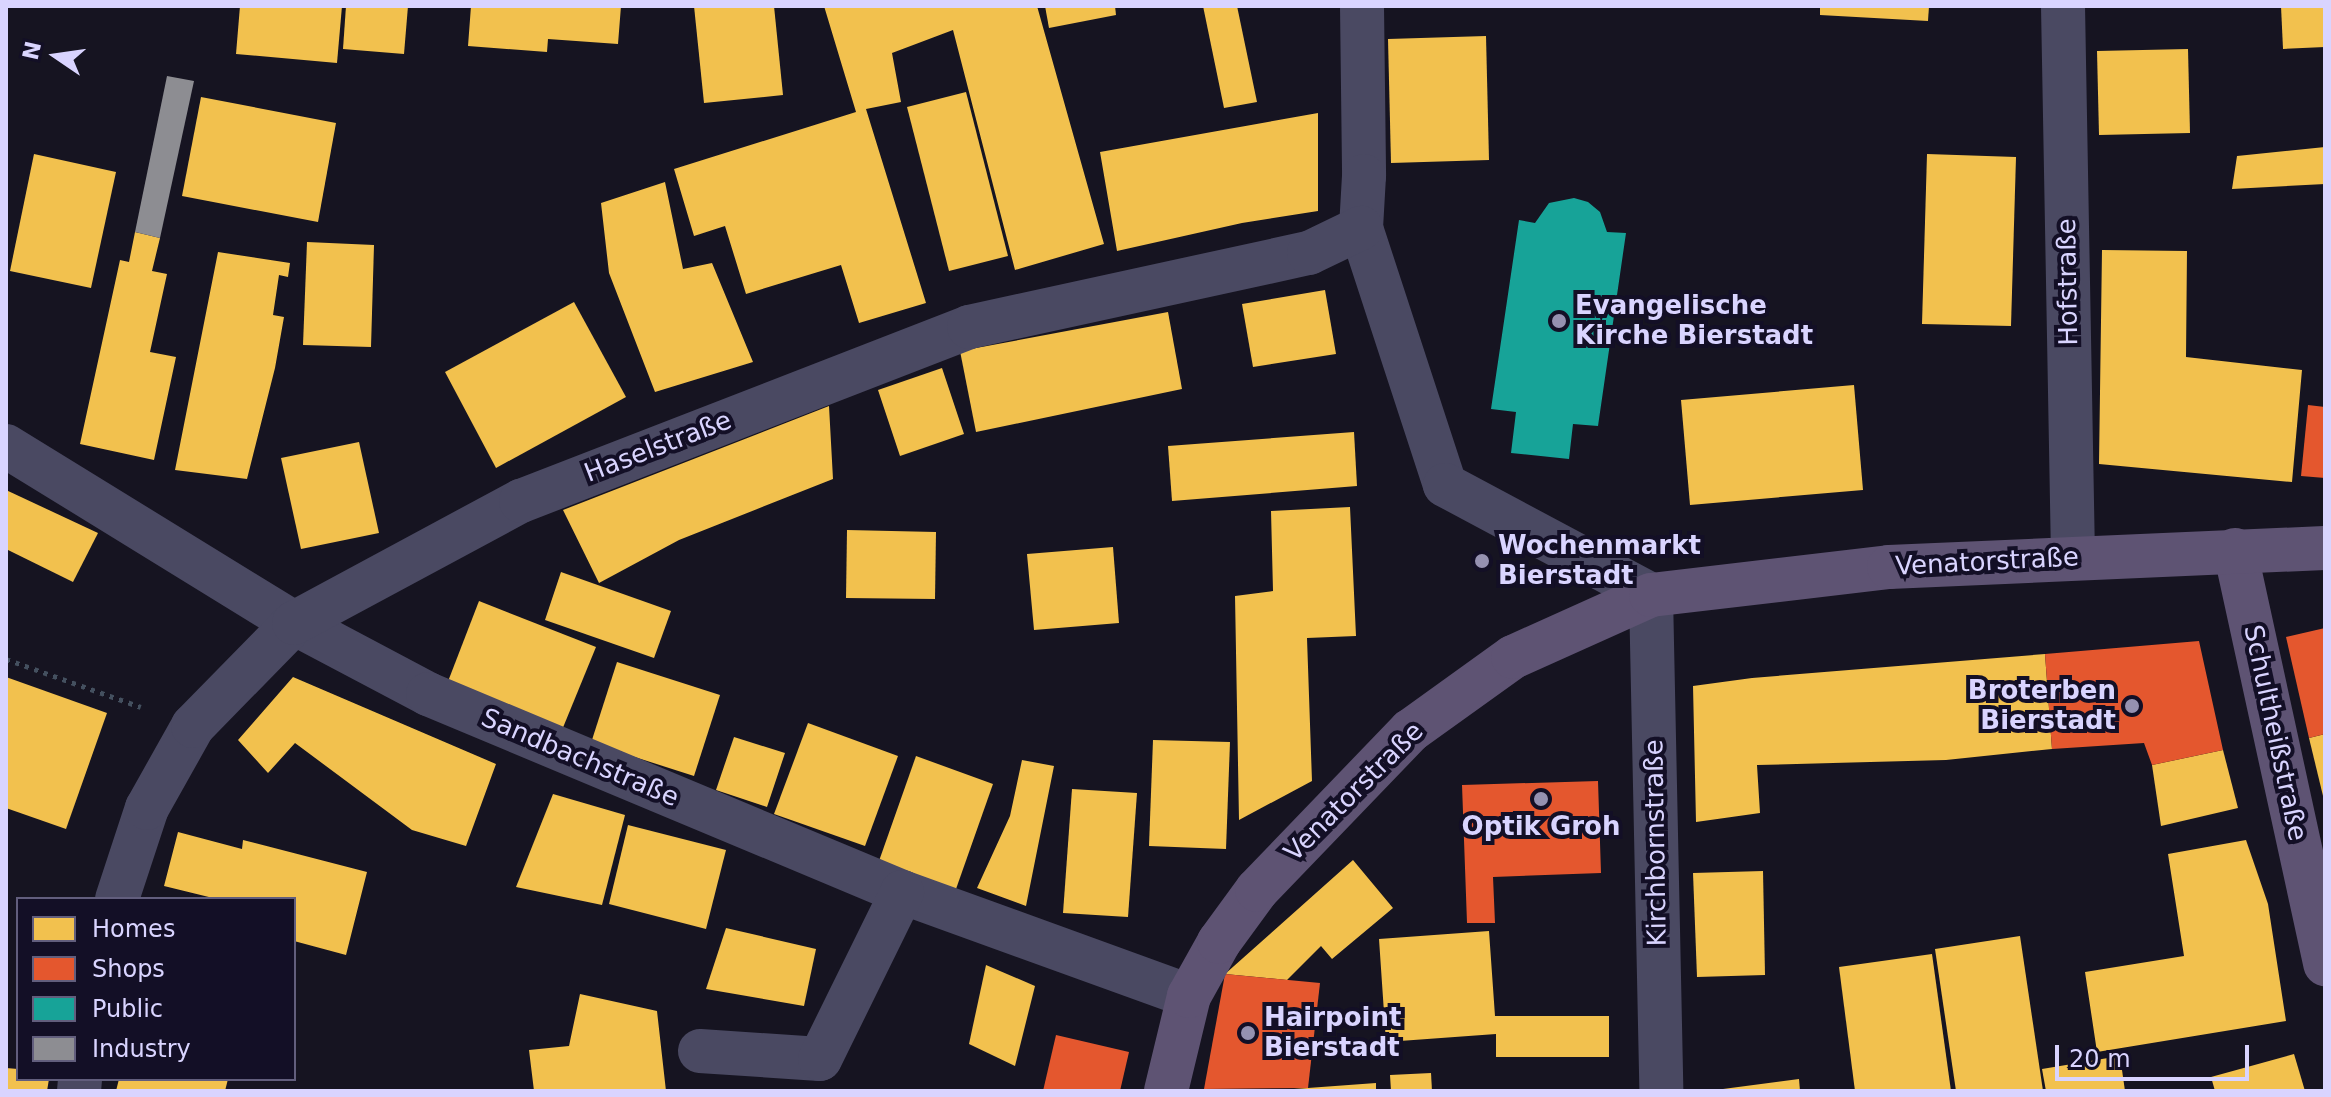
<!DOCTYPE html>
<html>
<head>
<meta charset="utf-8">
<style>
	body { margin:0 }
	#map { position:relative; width:2331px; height:1097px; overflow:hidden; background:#161421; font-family:"DejaVu Sans",sans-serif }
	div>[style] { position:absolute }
	.homes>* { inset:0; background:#f2c14e }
	.shops>* { inset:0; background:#e4572e }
	.public>* { inset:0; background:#17a398 }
	.industry>* { inset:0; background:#8d8d92 }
	.path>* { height:5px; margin-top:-2.5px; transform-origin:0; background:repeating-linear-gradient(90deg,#44505f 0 4px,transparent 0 10px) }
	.minor>* { height:44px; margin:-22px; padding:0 22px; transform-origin:22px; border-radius:22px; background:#4a4962 }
	.major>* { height:44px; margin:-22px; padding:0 22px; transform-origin:22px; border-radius:22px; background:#5e5373 }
	.dots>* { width:22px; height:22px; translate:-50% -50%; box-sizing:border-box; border:4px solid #130f26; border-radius:50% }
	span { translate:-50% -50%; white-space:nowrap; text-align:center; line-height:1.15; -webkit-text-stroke:8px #130f26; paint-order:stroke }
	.street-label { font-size:26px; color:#d9d4ff }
	.poi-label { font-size:26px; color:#d9d4ff; font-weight:700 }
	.left { translate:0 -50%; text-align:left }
	.right { translate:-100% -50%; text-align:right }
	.frame { position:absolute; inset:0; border:8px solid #d9d4ff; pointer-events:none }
	.legend { position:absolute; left:16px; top:897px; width:280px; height:184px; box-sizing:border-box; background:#130f26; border:2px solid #625e7d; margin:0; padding:10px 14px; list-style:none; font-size:24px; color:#d9d4ff }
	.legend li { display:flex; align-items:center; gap:16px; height:40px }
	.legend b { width:40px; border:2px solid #625e7d }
	.north { position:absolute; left:16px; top:16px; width:80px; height:80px; -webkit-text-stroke:6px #130f26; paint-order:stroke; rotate:283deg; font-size:22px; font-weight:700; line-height:32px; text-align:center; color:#d9d4ff }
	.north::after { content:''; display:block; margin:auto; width:28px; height:36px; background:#d9d4ff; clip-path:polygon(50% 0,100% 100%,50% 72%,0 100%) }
	.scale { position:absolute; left:2055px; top:1045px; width:194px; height:36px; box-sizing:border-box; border:4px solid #d9d4ff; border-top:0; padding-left:10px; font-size:24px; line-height:28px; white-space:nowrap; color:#d9d4ff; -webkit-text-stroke:6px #130f26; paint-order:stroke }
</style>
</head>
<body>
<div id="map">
	<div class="homes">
		<div style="clip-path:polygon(240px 6px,342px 6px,337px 63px,236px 54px)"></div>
		<div style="clip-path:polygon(346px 6px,408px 6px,404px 54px,343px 49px)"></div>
		<div style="clip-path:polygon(471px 6px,621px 6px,618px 44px,548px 39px,547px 52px,468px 46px)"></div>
		<div style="clip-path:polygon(694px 6px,774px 6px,783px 95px,704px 103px)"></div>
		<div style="clip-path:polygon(824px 6px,1037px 6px,1104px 244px,1015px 270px,953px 30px,892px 53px,901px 102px,866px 109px,926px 303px,859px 323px,841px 265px,746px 294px,725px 226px,694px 236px,674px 169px,856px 112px)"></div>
		<div style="clip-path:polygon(1045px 6px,1115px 6px,1116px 15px,1049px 28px)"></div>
		<div style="clip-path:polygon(1203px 6px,1237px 6px,1257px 102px,1224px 108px)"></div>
		<div style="clip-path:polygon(1820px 6px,1929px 6px,1928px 21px,1820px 15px)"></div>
		<div style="clip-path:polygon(2281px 6px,2325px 6px,2325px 47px,2283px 49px)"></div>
		<div style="clip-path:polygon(1486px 36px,1489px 160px,1391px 163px,1388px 39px)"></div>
		<div style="clip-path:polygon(2188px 49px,2190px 133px,2099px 135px,2097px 51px)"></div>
		<div style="clip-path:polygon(966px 92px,1008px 256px,949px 271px,907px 107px)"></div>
		<div style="clip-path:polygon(201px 97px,336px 123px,318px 222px,182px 196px)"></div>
		<div style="clip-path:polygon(1318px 113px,1318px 211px,1242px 223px,1117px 251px,1100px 152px)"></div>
		<div style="clip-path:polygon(2325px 147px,2325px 184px,2232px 189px,2237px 156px)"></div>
		<div style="clip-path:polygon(34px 154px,116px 172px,91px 288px,10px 271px)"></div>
		<div style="clip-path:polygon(1927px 154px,2016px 157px,2011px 326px,1922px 324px)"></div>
		<div style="clip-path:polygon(665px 182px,683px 269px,712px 263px,753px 362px,655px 392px,609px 273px,601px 203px)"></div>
		<div style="clip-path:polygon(135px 232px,160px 238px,152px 271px,167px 274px,150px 352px,176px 357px,154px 460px,80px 444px,120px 260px,129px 262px)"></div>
		<div style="clip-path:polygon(307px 242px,374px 245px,371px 347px,303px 345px)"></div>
		<div style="clip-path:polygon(2102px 250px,2187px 251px,2186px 357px,2302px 370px,2292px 482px,2099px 464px)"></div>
		<div style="clip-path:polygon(218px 252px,290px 263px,288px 277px,279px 275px,273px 315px,284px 317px,275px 368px,247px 479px,175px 470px)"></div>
		<div style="clip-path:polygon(1325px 290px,1336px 354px,1253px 367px,1242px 304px)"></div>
		<div style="clip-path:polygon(574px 302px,626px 397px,496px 468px,445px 372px)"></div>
		<div style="clip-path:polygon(1168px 312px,1182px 389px,976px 432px,960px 351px)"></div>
		<div style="clip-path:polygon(942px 368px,964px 434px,900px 456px,878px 390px)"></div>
		<div style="clip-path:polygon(1854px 385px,1863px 490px,1690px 505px,1681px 400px)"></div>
		<div style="clip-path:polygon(829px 406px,833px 479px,679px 540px,599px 583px,563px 510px)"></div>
		<div style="clip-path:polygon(1354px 432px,1357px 486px,1172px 501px,1168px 446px)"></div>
		<div style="clip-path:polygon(359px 442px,379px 533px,301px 549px,281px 458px)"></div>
		<div style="clip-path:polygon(6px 490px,98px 533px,73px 582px,6px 549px)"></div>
		<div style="clip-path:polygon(1350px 507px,1356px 636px,1307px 638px,1312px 781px,1239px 820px,1235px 596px,1273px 591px,1271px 511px)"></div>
		<div style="clip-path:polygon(847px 530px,936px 532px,935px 599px,846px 598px)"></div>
		<div style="clip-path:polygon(1113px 547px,1119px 623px,1034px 630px,1027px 554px)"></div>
		<div style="clip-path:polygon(561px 572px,671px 611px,654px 658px,545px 620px)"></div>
		<div style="clip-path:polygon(479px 601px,596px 647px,562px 730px,447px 684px)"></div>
		<div style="clip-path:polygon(2045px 654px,2052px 749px,1946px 760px,1757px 765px,1760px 813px,1696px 822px,1693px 686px,1752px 678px)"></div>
		<div style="clip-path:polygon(617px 662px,720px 695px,694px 776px,591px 743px)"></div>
		<div style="clip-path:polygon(6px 677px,107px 713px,66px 829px,6px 808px)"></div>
		<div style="clip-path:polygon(293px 677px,496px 764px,466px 846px,412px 830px,295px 743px,268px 773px,238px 740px)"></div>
		<div style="clip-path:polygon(808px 723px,898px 756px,865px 846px,774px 814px)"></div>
		<div style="clip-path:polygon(2325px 734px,2325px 800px,2324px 800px,2309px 738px)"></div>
		<div style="clip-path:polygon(734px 737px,785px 753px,767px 807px,716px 790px)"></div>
		<div style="clip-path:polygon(1153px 740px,1230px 742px,1226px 849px,1149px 846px)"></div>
		<div style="clip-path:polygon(2223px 750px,2238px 808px,2161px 826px,2152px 765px)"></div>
		<div style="clip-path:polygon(916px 756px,993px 784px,956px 889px,879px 861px)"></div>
		<div style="clip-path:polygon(1022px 760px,1054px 766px,1026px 906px,977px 888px,1010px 816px)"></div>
		<div style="clip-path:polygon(1072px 789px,1137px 793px,1128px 917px,1063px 913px)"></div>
		<div style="clip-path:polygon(553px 794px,625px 815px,602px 905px,516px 887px)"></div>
		<div style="clip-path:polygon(628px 825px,726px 850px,706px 929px,609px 904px)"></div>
		<div style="clip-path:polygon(178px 832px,242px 849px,243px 840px,367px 872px,346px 955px,294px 941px,294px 899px,217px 899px,164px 886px)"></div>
		<div style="clip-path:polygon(2246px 840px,2268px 904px,2286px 1021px,2097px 1052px,2085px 972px,2184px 956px,2168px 854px)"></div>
		<div style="clip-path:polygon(1353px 860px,1393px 908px,1332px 959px,1321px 946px,1287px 980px,1225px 974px)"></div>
		<div style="clip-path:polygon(1763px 871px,1765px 975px,1697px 977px,1693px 873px)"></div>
		<div style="clip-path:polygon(726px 928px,816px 949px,804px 1006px,706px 989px)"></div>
		<div style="clip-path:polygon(1489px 931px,1495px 1016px,1609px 1016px,1609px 1057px,1496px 1057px,1496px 1034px,1386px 1042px,1379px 939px)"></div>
		<div style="clip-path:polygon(2020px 936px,2043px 1091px,1956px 1091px,1935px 949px)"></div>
		<div style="clip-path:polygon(1932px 954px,1951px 1091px,1855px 1091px,1839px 967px)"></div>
		<div style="clip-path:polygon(986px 965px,1035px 986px,1015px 1066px,969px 1044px)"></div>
		<div style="clip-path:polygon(580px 994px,657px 1011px,666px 1091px,534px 1091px,529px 1050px,569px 1046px)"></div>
		<div style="clip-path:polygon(2294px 1054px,2305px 1091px,2215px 1091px,2211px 1077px)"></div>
		<div style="clip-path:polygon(2120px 1056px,2125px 1091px,2046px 1091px,2042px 1069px)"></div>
		<div style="clip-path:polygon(6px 1068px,18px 1069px,18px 1079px,49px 1079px,47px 1091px,6px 1091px)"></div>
		<div style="clip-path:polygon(1431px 1073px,1432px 1091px,1391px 1091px,1390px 1075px)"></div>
		<div style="clip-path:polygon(119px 1079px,228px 1079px,225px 1091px,116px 1091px)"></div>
		<div style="clip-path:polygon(1799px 1079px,1800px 1091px,1723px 1091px,1723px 1089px)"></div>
		<div style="clip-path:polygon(1376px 1083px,1376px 1091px,1295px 1091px,1294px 1089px)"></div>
	</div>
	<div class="shops">
		<div style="clip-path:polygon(2308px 405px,2325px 407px,2325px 478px,2301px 476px)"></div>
		<div style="clip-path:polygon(2325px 628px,2325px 734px,2309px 738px,2286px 637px)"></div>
		<div style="clip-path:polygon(2199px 641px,2223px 750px,2152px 765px,2144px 743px,2052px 749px,2045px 654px)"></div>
		<div style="clip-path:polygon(1598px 781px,1601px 873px,1493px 877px,1495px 923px,1467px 923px,1462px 785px)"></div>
		<div style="clip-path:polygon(1225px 974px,1320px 983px,1308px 1088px,1204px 1089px)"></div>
		<div style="clip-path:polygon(1056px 1035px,1129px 1052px,1120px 1091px,1043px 1091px)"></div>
	</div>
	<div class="public">
		<div style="clip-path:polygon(1574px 198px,1588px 202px,1600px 212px,1607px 232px,1626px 233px,1598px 426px,1573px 424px,1569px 459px,1511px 453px,1516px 412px,1491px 409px,1519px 220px,1535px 223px,1549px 203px)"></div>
	</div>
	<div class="industry">
		<div style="clip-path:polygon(167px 76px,194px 81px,160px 238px,135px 232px)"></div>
	</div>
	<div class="path">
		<div style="left:6px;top:659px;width:143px;rotate:19.6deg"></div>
	</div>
	<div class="minor">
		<div style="left:1362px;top:6px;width:170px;rotate:89.3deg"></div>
		<div style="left:1364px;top:176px;width:52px;rotate:93.3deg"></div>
		<div style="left:1361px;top:228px;width:270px;rotate:71.9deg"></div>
		<div style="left:1445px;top:485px;width:234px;rotate:28.1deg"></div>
		<div style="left:1651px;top:595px;width:496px;rotate:88.8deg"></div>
		<div style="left:2063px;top:6px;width:552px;rotate:88.96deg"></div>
		<div style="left:6px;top:446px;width:338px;rotate:31.6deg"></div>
		<div style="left:294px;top:623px;width:152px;rotate:27.9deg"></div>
		<div style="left:428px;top:694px;width:514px;rotate:22.67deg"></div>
		<div style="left:902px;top:892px;width:305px;rotate:19.9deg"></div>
		<div style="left:117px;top:899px;width:96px;rotate:-71.8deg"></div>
		<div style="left:147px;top:808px;width:94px;rotate:-60.7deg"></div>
		<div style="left:193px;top:726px;width:144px;rotate:-45.6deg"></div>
		<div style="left:294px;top:623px;width:258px;rotate:-28.3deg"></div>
		<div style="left:521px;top:501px;width:481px;rotate:-21.2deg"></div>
		<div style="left:969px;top:327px;width:348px;rotate:-12.3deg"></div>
		<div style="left:1309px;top:253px;width:58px;rotate:-25.7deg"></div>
		<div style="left:700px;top:1051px;width:120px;rotate:3.8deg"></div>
		<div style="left:820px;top:1059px;width:186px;rotate:-63.8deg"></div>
		<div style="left:79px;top:1091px;width:12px;rotate:-85deg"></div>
	</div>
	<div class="major">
		<div style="left:2235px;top:550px;width:424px;rotate:77.7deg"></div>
		<div style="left:1166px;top:1091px;width:98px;rotate:-76.4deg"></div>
		<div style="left:1189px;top:996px;width:62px;rotate:-60.9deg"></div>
		<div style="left:1219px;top:942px;width:64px;rotate:-53.8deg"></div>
		<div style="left:1257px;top:890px;width:221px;rotate:-46.1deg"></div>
		<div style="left:1410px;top:731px;width:127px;rotate:-35.7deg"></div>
		<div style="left:1513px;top:657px;width:151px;rotate:-24.2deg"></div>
		<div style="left:1651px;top:595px;width:240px;rotate:-6.7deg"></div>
		<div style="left:1889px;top:567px;width:436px;rotate:-2.5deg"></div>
	</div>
	<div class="dots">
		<div style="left:1559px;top:321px;background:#9591b1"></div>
		<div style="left:1482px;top:561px;background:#9591b1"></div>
		<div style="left:2132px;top:706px;background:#9591b1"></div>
		<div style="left:1541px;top:799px;background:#9591b1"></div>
		<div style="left:1248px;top:1033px;background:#9591b1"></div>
	</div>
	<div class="street-label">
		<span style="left:2068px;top:282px;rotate:-91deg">Hofstraße</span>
		<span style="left:658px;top:447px;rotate:-21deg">Haselstraße</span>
		<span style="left:1987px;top:562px;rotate:-3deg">Venatorstraße</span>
		<span style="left:2275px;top:733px;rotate:78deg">Schultheißstraße</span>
		<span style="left:580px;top:758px;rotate:23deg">Sandbachstraße</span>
		<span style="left:1354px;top:792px;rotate:-45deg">Venatorstraße</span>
		<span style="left:1656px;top:843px;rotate:-91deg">Kirchbornstraße</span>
	</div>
	<div class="poi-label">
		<span class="left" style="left:1575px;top:321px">Evangelische<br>Kirche Bierstadt</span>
		<span class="left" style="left:1498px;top:561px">Wochenmarkt<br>Bierstadt</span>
		<span class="right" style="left:2116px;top:706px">Broterben<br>Bierstadt</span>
		<span style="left:1541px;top:827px">Optik Groh</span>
		<span class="left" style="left:1264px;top:1033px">Hairpoint<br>Bierstadt</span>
	</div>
	<div class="frame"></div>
	<ul class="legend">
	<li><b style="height:22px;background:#f2c14e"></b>Homes</li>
	<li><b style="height:22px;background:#e4572e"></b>Shops</li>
	<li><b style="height:22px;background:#17a398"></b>Public</li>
	<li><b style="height:22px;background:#8d8d92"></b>Industry</li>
	</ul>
	<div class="north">N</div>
	<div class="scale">20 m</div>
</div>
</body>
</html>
